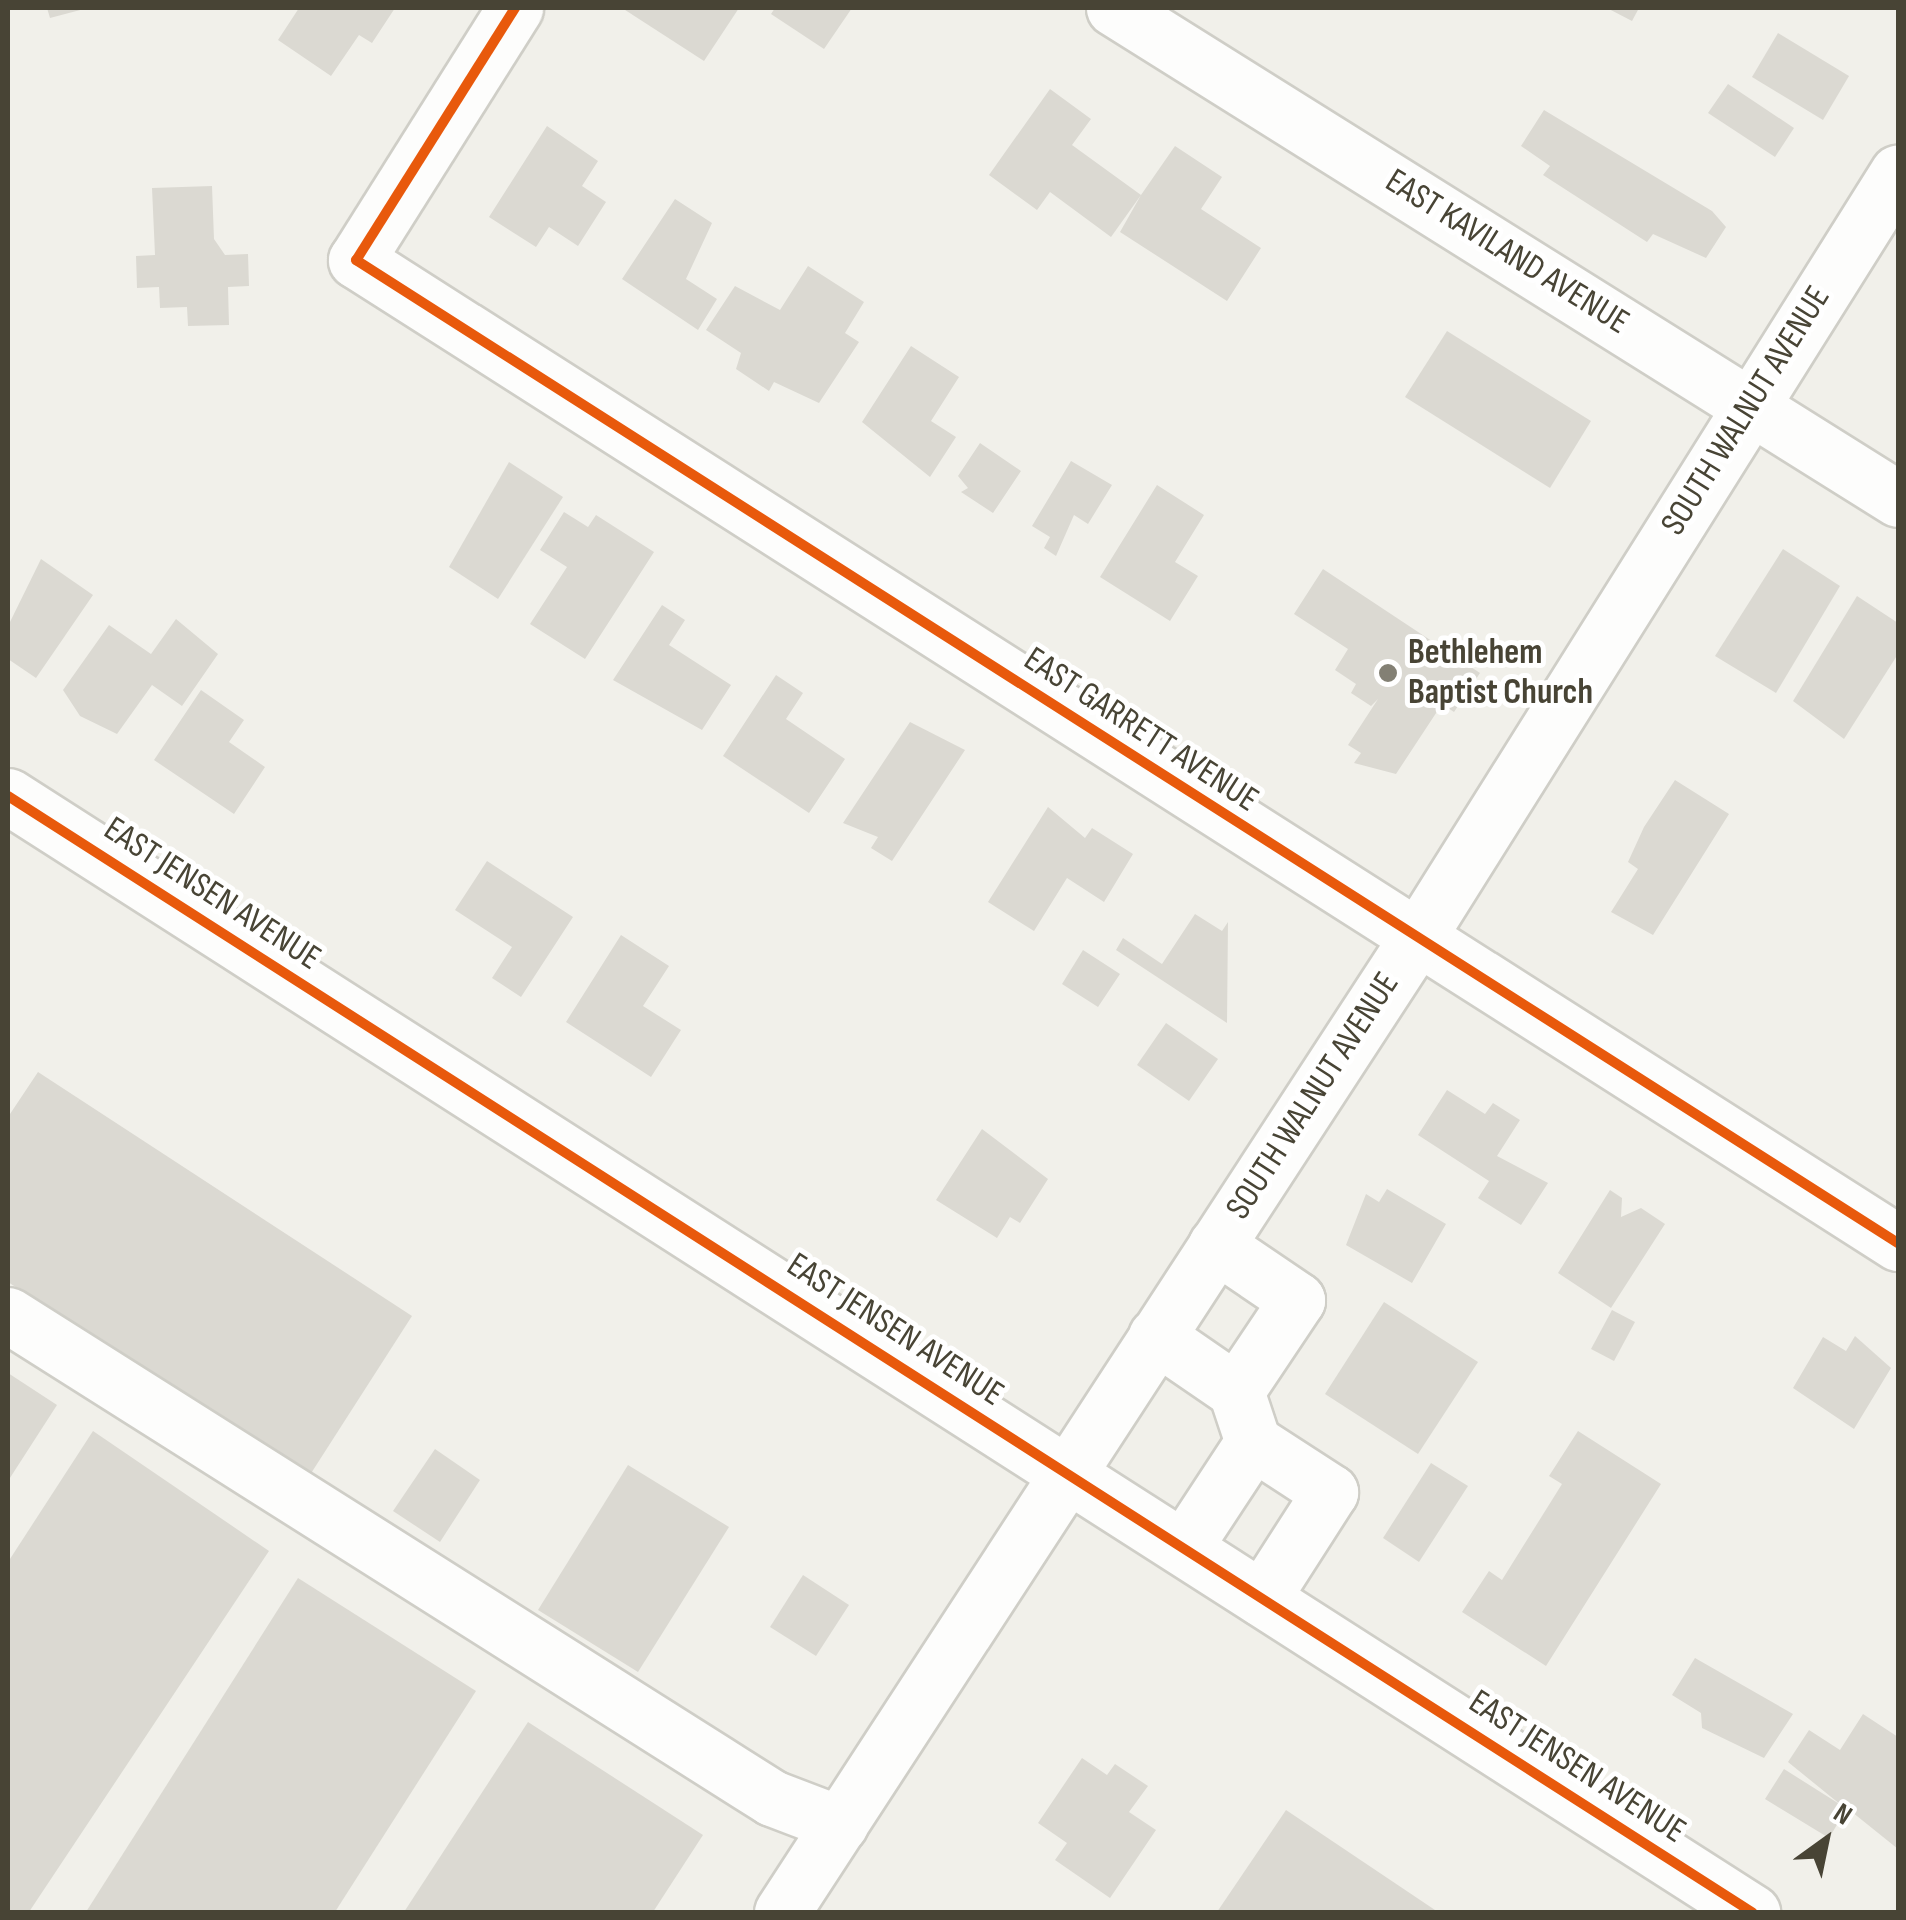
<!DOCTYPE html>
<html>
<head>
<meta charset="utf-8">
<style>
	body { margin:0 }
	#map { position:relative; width:1906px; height:1920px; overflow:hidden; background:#f1f0ea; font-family:"Sofia Sans Condensed",sans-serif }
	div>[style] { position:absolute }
	.building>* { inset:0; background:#dbd9d2 }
	.roads { filter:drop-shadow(2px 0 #cfcec7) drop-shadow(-2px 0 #cfcec7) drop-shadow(0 2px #cfcec7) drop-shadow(0 -2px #cfcec7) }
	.minor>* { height:55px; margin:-27.5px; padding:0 27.5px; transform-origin:27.5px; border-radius:27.5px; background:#fdfdfc }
	.cycleway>* { height:10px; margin:-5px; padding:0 5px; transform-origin:5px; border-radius:5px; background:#e8590c }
	.dots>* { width:28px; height:28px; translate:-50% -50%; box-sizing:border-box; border:5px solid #fff; border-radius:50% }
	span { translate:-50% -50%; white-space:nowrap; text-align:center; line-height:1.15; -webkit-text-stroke:10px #fff; paint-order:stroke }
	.street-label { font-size:35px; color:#484435 }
	.poi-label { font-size:35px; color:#484435; font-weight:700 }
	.left { translate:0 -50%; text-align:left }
	.frame { position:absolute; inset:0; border:10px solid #484435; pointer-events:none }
	.north { position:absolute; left:1776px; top:1790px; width:100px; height:100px; -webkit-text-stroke:8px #fff; paint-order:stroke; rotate:33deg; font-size:28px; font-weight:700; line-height:40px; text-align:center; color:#484435 }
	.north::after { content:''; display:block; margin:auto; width:35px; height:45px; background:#484435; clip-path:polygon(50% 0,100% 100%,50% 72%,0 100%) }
</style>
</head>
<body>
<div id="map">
	<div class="building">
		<div style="clip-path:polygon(47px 8px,84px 8px,84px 9px,50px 18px)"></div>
		<div style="clip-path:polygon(299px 8px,395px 8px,372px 43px,359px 35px,331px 76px,278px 40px)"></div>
		<div style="clip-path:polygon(622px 8px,739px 8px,704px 61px)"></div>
		<div style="clip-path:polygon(775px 8px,852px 8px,824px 49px,771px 14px)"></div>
		<div style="clip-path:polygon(1607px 8px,1639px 8px,1632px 21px)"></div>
		<div style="clip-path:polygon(1778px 33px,1849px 76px,1823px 120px,1752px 77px)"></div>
		<div style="clip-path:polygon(1728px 84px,1794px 128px,1775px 157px,1708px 113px)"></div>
		<div style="clip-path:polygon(1050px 89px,1091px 119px,1072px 145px,1141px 195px,1175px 146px,1222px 177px,1201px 209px,1261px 248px,1227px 301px,1120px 232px,1141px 195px,1111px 237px,1050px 192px,1037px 210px,989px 175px)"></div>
		<div style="clip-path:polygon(1544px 110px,1712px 211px,1726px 227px,1706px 258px,1653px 234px,1647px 242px,1543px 175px,1550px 166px,1521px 146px)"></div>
		<div style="clip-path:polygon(547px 126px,598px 161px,582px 186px,606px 202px,578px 246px,549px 227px,536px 247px,489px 217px)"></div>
		<div style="clip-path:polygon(212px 186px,214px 239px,225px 255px,248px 254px,249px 286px,228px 287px,229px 325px,188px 326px,187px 307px,160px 308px,159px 287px,137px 288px,136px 256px,155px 255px,152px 188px)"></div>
		<div style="clip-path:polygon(675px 199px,712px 223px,686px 279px,717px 299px,698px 330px,622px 279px)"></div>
		<div style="clip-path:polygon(808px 266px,864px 302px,845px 333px,859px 342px,819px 403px,774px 382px,769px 391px,736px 369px,741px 353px,706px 330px,735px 286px,780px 310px)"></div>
		<div style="clip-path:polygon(1447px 331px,1591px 421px,1550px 488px,1405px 397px)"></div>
		<div style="clip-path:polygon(911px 346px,959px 377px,931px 421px,956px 437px,930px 477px,862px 422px)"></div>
		<div style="clip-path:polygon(980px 443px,1021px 471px,993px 513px,961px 492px,968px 488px,958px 476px)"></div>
		<div style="clip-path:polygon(1071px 461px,1112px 485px,1088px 524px,1074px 515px,1056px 556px,1044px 548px,1050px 537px,1032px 526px)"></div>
		<div style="clip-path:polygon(509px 462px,563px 497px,498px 599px,449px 567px)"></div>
		<div style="clip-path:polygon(1157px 485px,1204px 515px,1175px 562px,1198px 576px,1170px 621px,1100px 577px)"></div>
		<div style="clip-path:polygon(564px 512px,588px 527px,596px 515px,654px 552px,585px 659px,530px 624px,567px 567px,540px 550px)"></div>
		<div style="clip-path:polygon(1783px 549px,1840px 586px,1776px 693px,1715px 656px)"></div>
		<div style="clip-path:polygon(41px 559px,93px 595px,36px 678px,8px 659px,8px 626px)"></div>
		<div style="clip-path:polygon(1323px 569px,1480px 673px,1454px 712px,1442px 704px,1396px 774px,1354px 763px,1361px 753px,1348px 745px,1378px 699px,1371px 706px,1351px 693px,1356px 684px,1335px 670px,1348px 649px,1294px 614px)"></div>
		<div style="clip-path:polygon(1857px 596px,1898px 623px,1898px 654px,1844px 739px,1793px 701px)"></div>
		<div style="clip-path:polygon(662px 605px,685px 620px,669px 645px,731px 685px,702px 730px,613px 680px)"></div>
		<div style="clip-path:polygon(176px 619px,218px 654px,182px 706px,152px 685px,117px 734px,80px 716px,63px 690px,109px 625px,151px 654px)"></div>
		<div style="clip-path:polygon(776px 675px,803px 693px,786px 719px,845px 759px,809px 813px,723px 756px)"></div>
		<div style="clip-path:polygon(201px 690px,244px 720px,229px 742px,265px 767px,234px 814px,154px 760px)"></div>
		<div style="clip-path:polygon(910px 722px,965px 750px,892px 861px,871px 848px,878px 837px,843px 823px)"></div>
		<div style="clip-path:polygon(1675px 780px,1729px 814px,1653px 935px,1611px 912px,1638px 869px,1628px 862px,1644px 827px)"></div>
		<div style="clip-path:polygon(1048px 807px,1085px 838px,1092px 828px,1133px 854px,1104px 902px,1067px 878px,1034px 931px,988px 902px)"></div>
		<div style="clip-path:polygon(487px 861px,573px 917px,521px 997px,492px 978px,512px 947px,455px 910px)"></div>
		<div style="clip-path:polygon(1195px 914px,1222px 931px,1228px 922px,1227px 1023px,1116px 950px,1123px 938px,1162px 964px)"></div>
		<div style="clip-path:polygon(621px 935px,669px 966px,643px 1006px,681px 1030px,651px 1077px,566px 1022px)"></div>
		<div style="clip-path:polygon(1083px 950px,1120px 974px,1098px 1007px,1062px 984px)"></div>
		<div style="clip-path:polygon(1166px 1023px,1218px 1059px,1189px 1101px,1137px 1065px)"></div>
		<div style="clip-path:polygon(38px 1072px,412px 1316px,308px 1478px,8px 1282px,8px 1117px)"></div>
		<div style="clip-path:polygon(1447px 1090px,1485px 1114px,1493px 1103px,1520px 1120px,1497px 1156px,1548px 1183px,1521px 1225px,1478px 1198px,1489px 1181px,1418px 1135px)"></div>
		<div style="clip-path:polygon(982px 1129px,1048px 1179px,1020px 1223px,1010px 1217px,997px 1238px,936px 1200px)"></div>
		<div style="clip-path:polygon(1387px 1189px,1446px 1224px,1412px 1283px,1346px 1245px,1366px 1194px,1379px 1202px)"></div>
		<div style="clip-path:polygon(1610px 1190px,1622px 1198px,1621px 1217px,1641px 1208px,1665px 1224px,1611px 1308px,1558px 1273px)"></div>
		<div style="clip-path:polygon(1384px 1302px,1478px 1362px,1418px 1454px,1325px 1394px)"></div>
		<div style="clip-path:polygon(1612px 1310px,1635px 1322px,1614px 1361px,1591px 1349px)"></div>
		<div style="clip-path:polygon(1855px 1336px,1891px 1368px,1854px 1429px,1793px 1388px,1823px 1337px,1846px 1351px)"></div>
		<div style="clip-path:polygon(8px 1373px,57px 1405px,8px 1481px)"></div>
		<div style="clip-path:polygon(93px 1431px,269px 1551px,29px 1912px,8px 1912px,8px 1562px)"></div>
		<div style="clip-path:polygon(1578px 1431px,1661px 1484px,1546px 1666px,1462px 1612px,1489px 1571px,1502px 1580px,1562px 1484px,1549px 1476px)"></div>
		<div style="clip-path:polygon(435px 1449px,480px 1480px,440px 1542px,393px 1511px)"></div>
		<div style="clip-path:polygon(1431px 1463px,1468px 1486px,1419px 1562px,1383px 1538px)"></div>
		<div style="clip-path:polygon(628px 1465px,729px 1527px,638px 1672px,538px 1610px)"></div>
		<div style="clip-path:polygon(803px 1575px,849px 1605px,816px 1656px,770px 1627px)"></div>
		<div style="clip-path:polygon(298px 1578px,476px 1691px,335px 1912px,86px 1912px)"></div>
		<div style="clip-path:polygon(1695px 1658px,1793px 1714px,1764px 1758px,1702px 1728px,1701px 1713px,1672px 1695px)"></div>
		<div style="clip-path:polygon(1863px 1714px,1898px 1737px,1898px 1849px,1847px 1808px,1829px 1838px,1765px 1799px,1784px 1769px,1841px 1805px,1788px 1762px,1809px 1730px,1840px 1750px)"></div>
		<div style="clip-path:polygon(528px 1722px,703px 1835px,653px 1912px,404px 1912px)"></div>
		<div style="clip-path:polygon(1082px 1758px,1107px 1775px,1115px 1764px,1148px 1786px,1129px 1812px,1156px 1830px,1110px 1898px,1055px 1860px,1067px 1843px,1038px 1823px)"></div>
		<div style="clip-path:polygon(1286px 1810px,1438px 1912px,1217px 1912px)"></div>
	</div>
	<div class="roads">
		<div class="minor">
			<div style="left:515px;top:8px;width:298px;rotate:122.2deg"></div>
			<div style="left:356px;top:260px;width:1829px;rotate:32.52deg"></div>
			<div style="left:1114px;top:8px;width:925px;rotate:32.06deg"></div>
			<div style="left:8px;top:796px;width:2071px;rotate:32.62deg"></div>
			<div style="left:1216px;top:1245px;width:98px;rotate:34.2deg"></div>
			<div style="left:1297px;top:1300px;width:110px;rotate:123.8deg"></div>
			<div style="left:1236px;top:1391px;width:54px;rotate:71.6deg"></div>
			<div style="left:1253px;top:1442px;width:92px;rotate:33deg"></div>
			<div style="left:1330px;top:1492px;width:126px;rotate:122.7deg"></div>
			<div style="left:8px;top:1315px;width:904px;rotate:32.3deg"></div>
			<div style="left:772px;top:1798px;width:73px;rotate:20.9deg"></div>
			<div style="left:1156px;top:1336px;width:97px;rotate:34.5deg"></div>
			<div style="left:1184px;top:1547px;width:126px;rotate:-56.7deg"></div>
			<div style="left:782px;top:1912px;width:1163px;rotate:-56.9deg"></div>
			<div style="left:1417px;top:938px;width:904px;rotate:-57.87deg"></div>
		</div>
	</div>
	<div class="cycleway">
		<div style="left:515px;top:8px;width:298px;rotate:122.2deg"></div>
		<div style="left:356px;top:260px;width:1829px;rotate:32.52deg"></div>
		<div style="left:8px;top:796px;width:2071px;rotate:32.62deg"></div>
	</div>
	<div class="dots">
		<div style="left:1388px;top:673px;background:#838074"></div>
	</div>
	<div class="street-label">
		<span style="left:1507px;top:252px;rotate:32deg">EAST KAVILAND AVENUE</span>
		<span style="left:1746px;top:411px;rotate:-58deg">SOUTH WALNUT AVENUE</span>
		<span style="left:1141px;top:730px;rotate:33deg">EAST GARRETT AVENUE</span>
		<span style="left:212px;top:894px;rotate:33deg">EAST JENSEN AVENUE</span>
		<span style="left:1313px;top:1096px;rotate:-57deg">SOUTH WALNUT AVENUE</span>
		<span style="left:895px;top:1330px;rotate:33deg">EAST JENSEN AVENUE</span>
		<span style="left:1577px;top:1767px;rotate:33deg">EAST JENSEN AVENUE</span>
	</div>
	<div class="poi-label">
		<span class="left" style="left:1408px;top:673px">Bethlehem<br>Baptist Church</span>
	</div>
	<div class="frame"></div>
	<div class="north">N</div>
</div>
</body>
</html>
